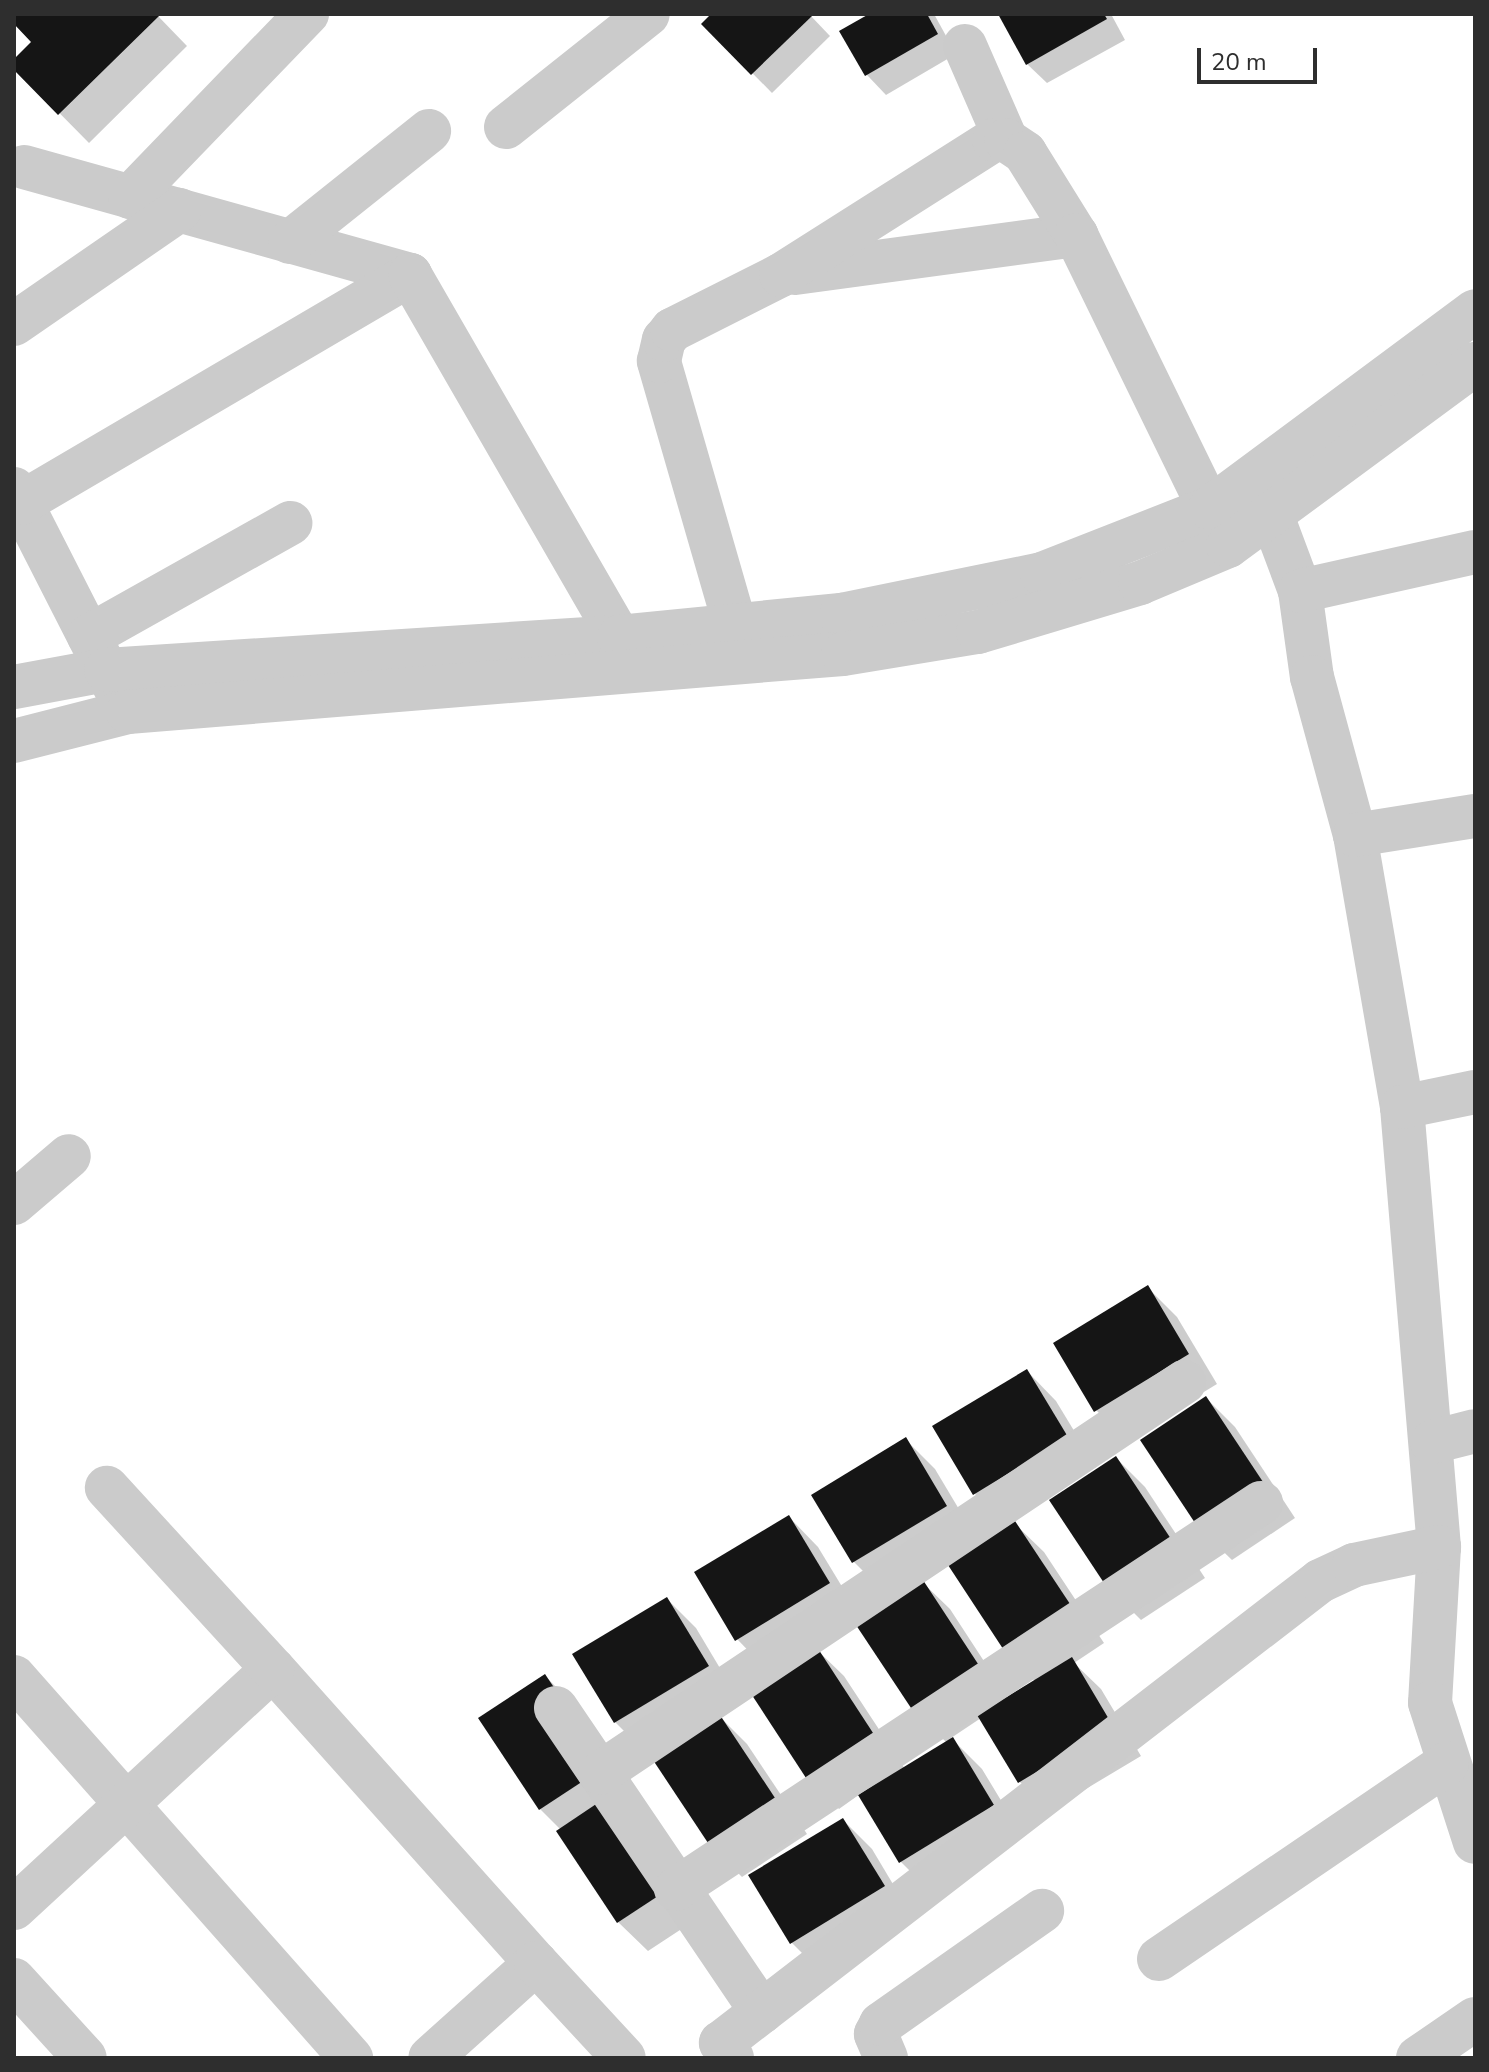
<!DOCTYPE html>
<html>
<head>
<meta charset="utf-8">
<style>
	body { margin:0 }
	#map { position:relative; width:1489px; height:2072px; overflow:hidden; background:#fff; font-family:"Nunito Sans",sans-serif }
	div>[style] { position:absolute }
	.shadow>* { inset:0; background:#0003 }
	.building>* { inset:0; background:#151515 }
	.minor>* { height:44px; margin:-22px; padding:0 22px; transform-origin:22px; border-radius:22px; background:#cbcbcb }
	.tertiary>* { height:44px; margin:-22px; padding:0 22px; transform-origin:22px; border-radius:22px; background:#cbcbcb }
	span { translate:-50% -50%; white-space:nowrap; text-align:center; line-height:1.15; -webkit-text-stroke:8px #fff; paint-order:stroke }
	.frame { position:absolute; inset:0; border:16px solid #2e2e2e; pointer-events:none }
	.scale { position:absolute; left:1197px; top:48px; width:120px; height:36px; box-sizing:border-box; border:4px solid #2e2e2e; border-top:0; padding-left:10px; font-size:24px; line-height:28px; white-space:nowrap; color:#2e2e2e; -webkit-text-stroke:6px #fff; paint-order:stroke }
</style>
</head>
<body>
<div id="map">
	<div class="shadow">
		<div style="clip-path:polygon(14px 14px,156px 14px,187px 46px,89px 143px,14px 67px,34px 42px,14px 21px)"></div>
		<div style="clip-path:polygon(714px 14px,809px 14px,830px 36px,772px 93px,704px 24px)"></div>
		<div style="clip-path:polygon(873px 14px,934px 14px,956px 54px,886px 95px,867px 75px,842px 32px)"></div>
		<div style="clip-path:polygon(1003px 14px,1111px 14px,1125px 40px,1047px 83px,1027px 64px)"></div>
		<div style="clip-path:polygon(1148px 1288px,1177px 1317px,1217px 1384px,1125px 1440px,1096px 1410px)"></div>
		<div style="clip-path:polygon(1027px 1371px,1056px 1401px,1096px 1467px,1004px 1523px,975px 1494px)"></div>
		<div style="clip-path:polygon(1206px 1398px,1235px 1427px,1295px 1518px,1232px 1560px,1202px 1531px)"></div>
		<div style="clip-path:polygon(906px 1440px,935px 1469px,975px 1536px,883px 1591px,854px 1562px,814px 1496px)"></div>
		<div style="clip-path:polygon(1116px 1458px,1145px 1487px,1205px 1578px,1141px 1620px,1112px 1591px)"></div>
		<div style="clip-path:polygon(789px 1517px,818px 1547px,858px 1613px,766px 1669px,737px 1639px)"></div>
		<div style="clip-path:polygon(1014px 1523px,1044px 1552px,1104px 1643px,1074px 1663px,1101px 1689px,1141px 1756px,1049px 1811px,1020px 1782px,981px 1718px,951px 1738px,982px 1769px,1022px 1835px,930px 1891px,901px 1862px,860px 1794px,839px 1809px,810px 1779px,814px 1647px,844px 1676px,905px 1769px,947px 1743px,917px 1713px,920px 1580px,950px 1609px,1008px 1698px,1036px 1682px,1010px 1657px)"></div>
		<div style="clip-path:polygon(667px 1599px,696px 1628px,736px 1695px,644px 1751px,615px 1722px)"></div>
		<div style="clip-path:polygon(545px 1676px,574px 1705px,712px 1909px,648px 1951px,618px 1922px,561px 1830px,540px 1809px)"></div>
		<div style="clip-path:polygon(718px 1715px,747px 1744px,807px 1834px,742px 1877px,713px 1848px)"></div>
		<div style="clip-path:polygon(843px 1820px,872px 1849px,912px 1916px,820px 1971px,791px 1942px)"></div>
	</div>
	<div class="building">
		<div style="clip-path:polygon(14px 14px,158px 14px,159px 16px,58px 115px,14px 70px,14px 59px,31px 42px,14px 24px)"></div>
		<div style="clip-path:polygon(711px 14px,811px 14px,812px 16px,751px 75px,701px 24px)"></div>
		<div style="clip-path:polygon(869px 14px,927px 14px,938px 34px,865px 76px,839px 31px)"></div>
		<div style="clip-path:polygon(998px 14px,1104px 14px,1107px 19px,1026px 65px)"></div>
		<div style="clip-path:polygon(1148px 1285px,1189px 1354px,1094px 1412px,1053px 1343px)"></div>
		<div style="clip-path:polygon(1027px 1369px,1068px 1437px,973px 1495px,932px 1426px)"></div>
		<div style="clip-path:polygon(1206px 1396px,1267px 1488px,1201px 1532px,1140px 1440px)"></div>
		<div style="clip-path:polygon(906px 1437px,947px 1506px,852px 1563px,811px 1495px)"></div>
		<div style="clip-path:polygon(1116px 1456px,1177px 1548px,1110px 1592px,1049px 1500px)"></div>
		<div style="clip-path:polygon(789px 1515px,830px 1583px,735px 1641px,694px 1572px)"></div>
		<div style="clip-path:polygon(1015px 1521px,1076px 1613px,1009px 1658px,948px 1565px)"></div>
		<div style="clip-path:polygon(921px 1577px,982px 1670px,915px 1714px,854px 1622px)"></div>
		<div style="clip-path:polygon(667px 1597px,709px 1666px,614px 1723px,572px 1654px)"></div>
		<div style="clip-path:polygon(815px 1644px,875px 1736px,808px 1781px,748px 1689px)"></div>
		<div style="clip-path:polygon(1072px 1657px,1113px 1726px,1018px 1783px,977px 1715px)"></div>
		<div style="clip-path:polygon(545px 1674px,606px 1766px,539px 1810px,478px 1718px)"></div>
		<div style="clip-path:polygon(718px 1712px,779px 1804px,712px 1849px,651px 1757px)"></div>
		<div style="clip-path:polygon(953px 1737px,994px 1805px,899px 1863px,858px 1795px)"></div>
		<div style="clip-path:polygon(623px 1786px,684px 1879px,617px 1923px,556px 1831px)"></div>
		<div style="clip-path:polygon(843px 1818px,885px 1886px,790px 1944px,748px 1875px)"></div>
	</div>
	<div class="minor">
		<div style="left:965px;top:46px;width:103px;rotate:66.4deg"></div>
		<div style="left:506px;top:127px;width:181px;rotate:-38.5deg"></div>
		<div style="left:24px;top:167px;width:401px;rotate:15.6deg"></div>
		<div style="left:130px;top:197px;width:255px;rotate:-46deg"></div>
		<div style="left:290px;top:242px;width:178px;rotate:-38.6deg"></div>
		<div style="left:795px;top:273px;width:284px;rotate:-7.7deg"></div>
		<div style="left:14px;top:324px;width:201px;rotate:-34.6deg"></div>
		<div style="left:14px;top:489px;width:240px;rotate:63deg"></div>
		<div style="left:21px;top:503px;width:451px;rotate:-30.4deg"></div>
		<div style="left:410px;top:275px;width:418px;rotate:60deg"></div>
		<div style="left:1272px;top:516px;width:80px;rotate:69.5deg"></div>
		<div style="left:1300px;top:591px;width:87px;rotate:82.1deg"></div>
		<div style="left:1312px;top:677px;width:164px;rotate:74.8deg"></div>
		<div style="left:1355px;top:835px;width:276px;rotate:80.2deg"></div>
		<div style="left:1402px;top:1107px;width:442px;rotate:85.2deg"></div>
		<div style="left:1439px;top:1547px;width:156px;rotate:93.3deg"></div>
		<div style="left:1430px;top:1703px;width:146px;rotate:72.1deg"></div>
		<div style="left:1300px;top:591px;width:179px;rotate:-12.6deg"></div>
		<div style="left:735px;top:625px;width:275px;rotate:-106.1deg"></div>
		<div style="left:659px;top:361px;width:22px;rotate:-77deg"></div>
		<div style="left:664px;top:340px;width:13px;rotate:-51deg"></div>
		<div style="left:672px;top:330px;width:122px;rotate:-26.8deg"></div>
		<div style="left:781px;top:275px;width:252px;rotate:-32.4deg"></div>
		<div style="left:994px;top:140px;width:12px"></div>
		<div style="left:1006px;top:140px;width:23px;rotate:34deg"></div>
		<div style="left:1025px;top:153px;width:97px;rotate:58.1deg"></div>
		<div style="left:1076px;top:235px;width:339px;rotate:64deg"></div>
		<div style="left:89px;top:636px;width:231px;rotate:-29.3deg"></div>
		<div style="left:1355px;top:835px;width:121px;rotate:-9deg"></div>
		<div style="left:1402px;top:1107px;width:75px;rotate:-11.6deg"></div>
		<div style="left:14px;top:1203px;width:72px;rotate:-40.5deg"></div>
		<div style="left:1432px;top:1442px;width:44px;rotate:-14.3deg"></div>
		<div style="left:273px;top:1669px;width:394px;rotate:48.2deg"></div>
		<div style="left:536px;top:1963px;width:142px;rotate:138.1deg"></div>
		<div style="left:14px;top:1677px;width:509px;rotate:48.51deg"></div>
		<div style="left:556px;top:1708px;width:367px;rotate:55.9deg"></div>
		<div style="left:600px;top:1773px;width:703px;rotate:-33.8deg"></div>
		<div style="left:676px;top:1889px;width:701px;rotate:-33.42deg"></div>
		<div style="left:14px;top:1908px;width:352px;rotate:-42.7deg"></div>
		<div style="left:273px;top:1669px;width:246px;rotate:-132.5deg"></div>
		<div style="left:1159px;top:1959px;width:348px;rotate:-34.2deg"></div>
		<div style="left:536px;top:1963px;width:129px;rotate:47.2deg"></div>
		<div style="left:14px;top:1980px;width:105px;rotate:47.7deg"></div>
		<div style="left:732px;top:2058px;width:19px;rotate:-126deg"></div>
		<div style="left:721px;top:2043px;width:756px;rotate:-37.64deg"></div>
		<div style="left:1320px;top:1581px;width:38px;rotate:-25deg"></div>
		<div style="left:1354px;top:1565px;width:87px;rotate:-12deg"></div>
		<div style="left:886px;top:2058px;width:26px;rotate:-113deg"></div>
		<div style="left:876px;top:2034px;width:11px;rotate:-63deg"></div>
		<div style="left:881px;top:2024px;width:197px;rotate:-35.1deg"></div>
	</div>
	<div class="tertiary">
		<div style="left:14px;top:687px;width:94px;rotate:-10.5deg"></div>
		<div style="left:106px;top:670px;width:514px;rotate:-3.68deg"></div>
		<div style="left:619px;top:637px;width:223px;rotate:-5.7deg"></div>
		<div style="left:841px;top:615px;width:205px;rotate:-11.5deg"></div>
		<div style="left:1042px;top:574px;width:180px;rotate:-21.4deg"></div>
		<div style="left:1210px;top:508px;width:330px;rotate:-36.6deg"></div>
		<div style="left:14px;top:741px;width:118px;rotate:-14.3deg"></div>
		<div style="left:128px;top:712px;width:717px;rotate:-4.64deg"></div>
		<div style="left:843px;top:654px;width:137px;rotate:-9.3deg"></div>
		<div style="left:978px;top:632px;width:169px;rotate:-16.8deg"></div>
		<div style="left:1140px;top:583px;width:95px;rotate:-22.8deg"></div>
		<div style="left:1228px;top:546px;width:307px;rotate:-36.4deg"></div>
		<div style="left:1418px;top:2058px;width:69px;rotate:-34.4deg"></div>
	</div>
	<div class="frame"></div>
	<div class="scale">20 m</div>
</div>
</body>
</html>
